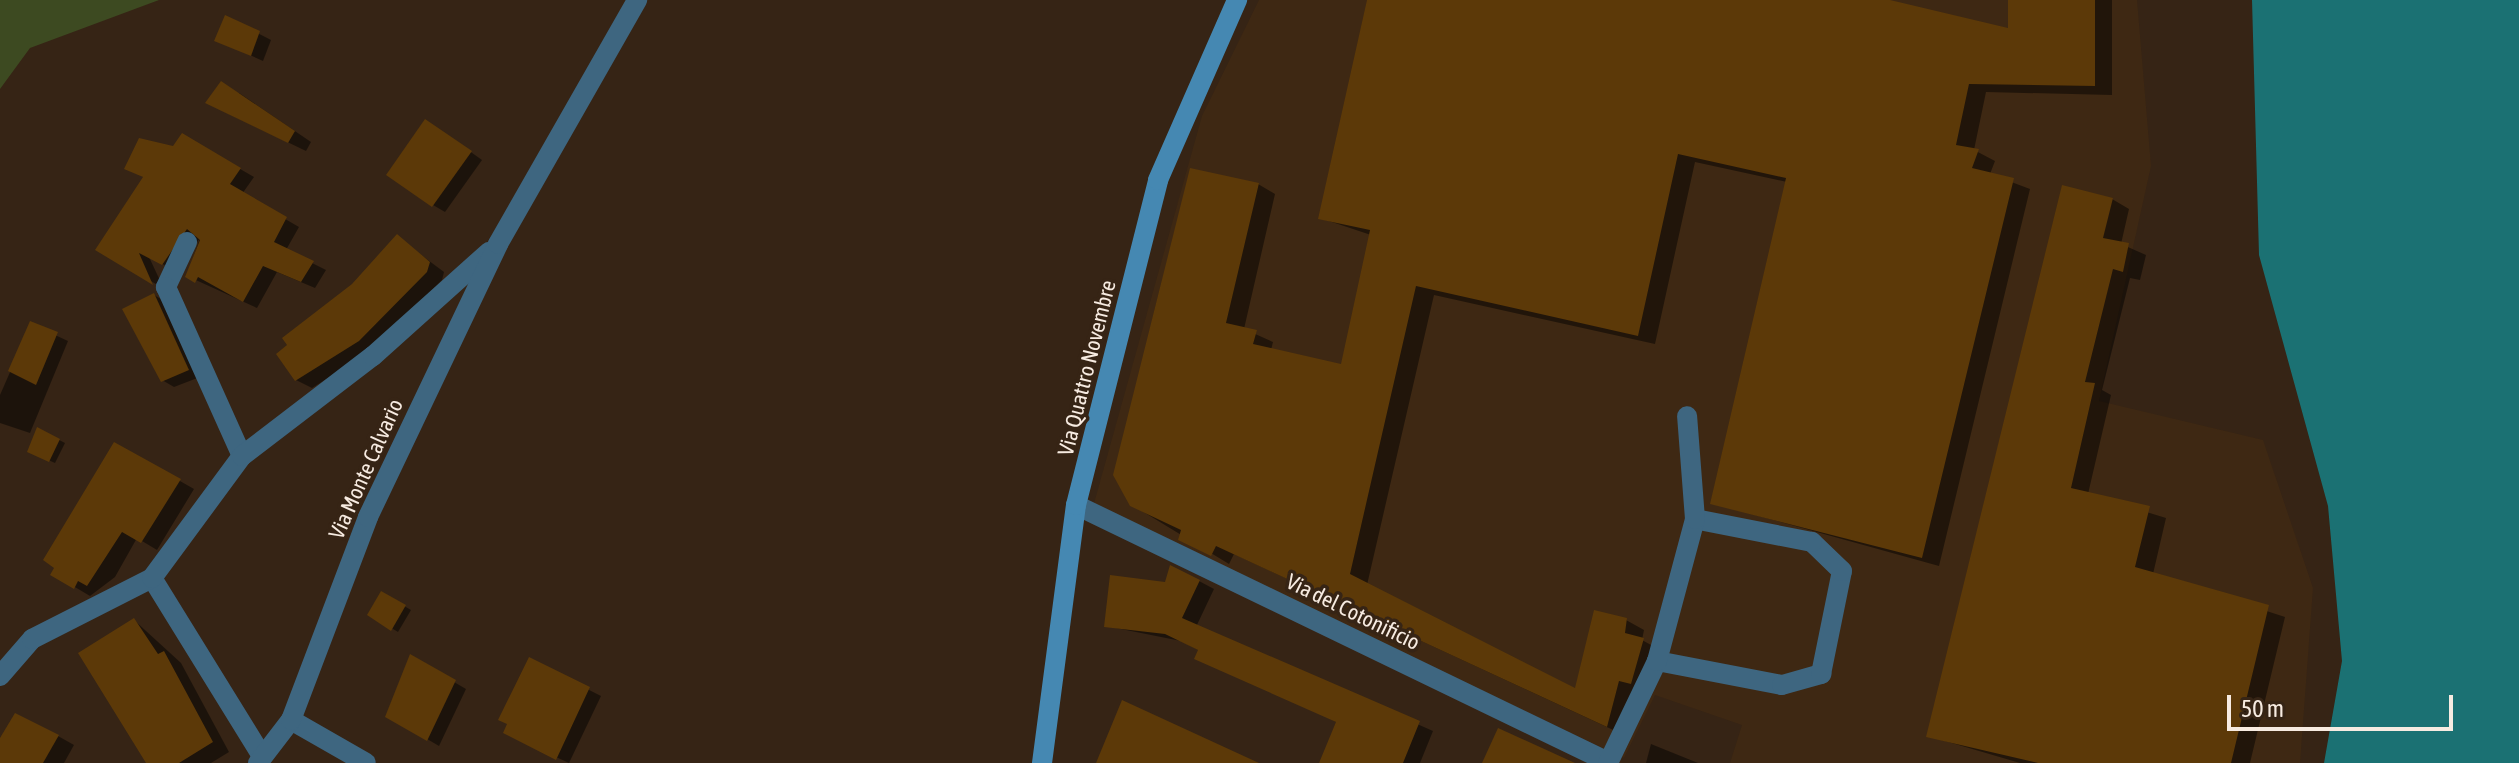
<!DOCTYPE html>
<html>
<head>
<meta charset="utf-8">
<style>
	body { margin:0 }
	#map { position:relative; width:2519px; height:763px; overflow:hidden; background:#362415; font-family:"Asap Condensed",sans-serif }
	div>[style] { position:absolute }
	.built>* { inset:0; background:#3e2813 }
	.green>* { inset:0; background:#3d4a21 }
	.water>* { inset:0; background:#1b7173 }
	.shadow>* { inset:0; background:#0007 }
	.building>* { inset:0; background:#5c3908 }
	.minor>* { height:20px; margin:-10px; padding:0 10px; transform-origin:10px; border-radius:10px; background:#3e6680 }
	.secondary>* { height:20px; margin:-10px; padding:0 10px; transform-origin:10px; border-radius:10px; background:#4588b2 }
	span { translate:-50% -50%; white-space:nowrap; text-align:center; line-height:1.15; -webkit-text-stroke:7px #362415; paint-order:stroke }
	.street-label { font-size:22px; color:#f7ebe1 }
	.scale { position:absolute; left:2227px; top:695px; width:226px; height:36px; box-sizing:border-box; border:4px solid #f7ebe1; border-top:0; padding-left:10px; font-size:24px; line-height:28px; white-space:nowrap; color:#f7ebe1; -webkit-text-stroke:6px #362415; paint-order:stroke }
</style>
</head>
<body>
<div id="map">
	<div class="built">
		<div style="clip-path:polygon(1259px 0,2137px 0,2151px 166px,2099px 401px,2263px 440px,2313px 588px,2300px 763px,1730px 763px,1742px 725px,1655px 695px,1624px 758px,1093px 507px,1202px 116px)"></div>
	</div>
	<div class="green">
		<div style="clip-path:polygon(0 0,159px 0,30px 48px,0 89px)"></div>
	</div>
	<div class="water">
		<div style="clip-path:polygon(2252px 0,2519px 0,2519px 763px,2324px 763px,2342px 661px,2328px 506px,2259px 255px)"></div>
	</div>
	<div class="shadow">
		<div style="clip-path:polygon(1369px 0,1881px 0,2010px 30px,2010px 0,2112px 0,2112px 95px,1986px 92px,1974px 150px,1995px 161px,1990px 174px,2030px 189px,1939px 566px,1712px 503px,1787px 182px,1695px 162px,1655px 344px,1434px 295px,1367px 585px,1577px 691px,1626px 620px,1644px 630px,1642px 640px,1660px 650px,1624px 735px,1234px 554px,1229px 564px,1132px 505px,1258px 184px,1275px 194px,1244px 329px,1273px 342px,1271px 350px,1342px 366px,1371px 235px,1320px 218px)"></div>
		<div style="clip-path:polygon(226px 17px,271px 40px,263px 61px,216px 40px)"></div>
		<div style="clip-path:polygon(239px 93px,311px 142px,306px 151px,225px 112px)"></div>
		<div style="clip-path:polygon(437px 128px,482px 160px,445px 212px,433px 205px)"></div>
		<div style="clip-path:polygon(183px 136px,254px 177px,242px 194px,299px 227px,286px 250px,326px 270px,315px 288px,277px 272px,257px 308px,187px 276px,200px 238px,176px 271px,149px 257px,164px 289px,98px 249px,145px 178px,127px 168px,174px 148px)"></div>
		<div style="clip-path:polygon(2112px 199px,2129px 209px,2121px 244px,2146px 255px,2140px 280px,2130px 278px,2102px 390px,2111px 395px,2088px 494px,2166px 518px,2153px 574px,2285px 617px,2250px 763px,2020px 763px,1928px 736px)"></div>
		<div style="clip-path:polygon(397px 237px,444px 272px,442px 280px,374px 349px,312px 388px,296px 380px,354px 286px)"></div>
		<div style="clip-path:polygon(154px 295px,166px 302px,200px 377px,174px 387px,162px 380px)"></div>
		<div style="clip-path:polygon(31px 324px,68px 341px,30px 433px,0 423px,0 395px)"></div>
		<div style="clip-path:polygon(38px 429px,65px 443px,55px 463px,35px 454px)"></div>
		<div style="clip-path:polygon(115px 444px,194px 489px,157px 550px,137px 538px,115px 577px,90px 596px,53px 574px)"></div>
		<div style="clip-path:polygon(1199px 581px,1214px 589px,1196px 627px,1433px 731px,1420px 763px,1321px 763px,1338px 723px,1181px 641px,1106px 626px,1166px 584px)"></div>
		<div style="clip-path:polygon(382px 593px,411px 610px,398px 632px,370px 615px)"></div>
		<div style="clip-path:polygon(134px 620px,181px 663px,229px 752px,211px 763px,149px 763px)"></div>
		<div style="clip-path:polygon(411px 657px,466px 689px,439px 746px,388px 716px)"></div>
		<div style="clip-path:polygon(530px 660px,601px 696px,569px 763px,517px 739px)"></div>
		<div style="clip-path:polygon(58px 736px,74px 745px,64px 763px,0 763px,0 742px)"></div>
		<div style="clip-path:polygon(1651px 744px,1698px 763px,1646px 763px)"></div>
	</div>
	<div class="building">
		<div style="clip-path:polygon(1367px 0,1890px 0,2008px 28px,2008px 0,2095px 0,2095px 86px,1969px 84px,1956px 145px,1979px 149px,1972px 168px,2014px 178px,1922px 558px,1710px 504px,1786px 178px,1678px 154px,1638px 336px,1416px 286px,1350px 574px,1575px 688px,1594px 610px,1627px 618px,1625px 633px,1644px 638px,1631px 684px,1619px 681px,1607px 727px,1216px 546px,1211px 556px,1178px 540px,1181px 530px,1130px 506px,1113px 475px,1190px 168px,1259px 183px,1226px 323px,1257px 330px,1253px 344px,1341px 364px,1370px 230px,1318px 219px)"></div>
		<div style="clip-path:polygon(225px 15px,260px 31px,251px 56px,214px 41px)"></div>
		<div style="clip-path:polygon(221px 81px,295px 131px,288px 143px,205px 103px)"></div>
		<div style="clip-path:polygon(425px 119px,472px 151px,432px 207px,386px 175px)"></div>
		<div style="clip-path:polygon(182px 133px,241px 168px,230px 184px,287px 217px,274px 242px,314px 261px,301px 282px,263px 266px,243px 302px,198px 277px,195px 283px,185px 277px,200px 240px,187px 229px,162px 265px,139px 253px,153px 285px,95px 250px,143px 177px,124px 169px,139px 138px,173px 146px)"></div>
		<div style="clip-path:polygon(2062px 185px,2113px 198px,2103px 238px,2129px 243px,2123px 272px,2113px 269px,2085px 382px,2095px 383px,2071px 488px,2150px 506px,2135px 567px,2269px 605px,2231px 763px,2038px 763px,1926px 737px)"></div>
		<div style="clip-path:polygon(397px 234px,430px 262px,427px 272px,359px 341px,295px 381px,276px 354px,287px 345px,282px 338px,352px 284px)"></div>
		<div style="clip-path:polygon(154px 293px,189px 370px,161px 382px,122px 309px)"></div>
		<div style="clip-path:polygon(30px 321px,58px 332px,36px 385px,8px 371px)"></div>
		<div style="clip-path:polygon(37px 427px,60px 439px,49px 462px,27px 452px)"></div>
		<div style="clip-path:polygon(114px 442px,181px 479px,141px 543px,122px 532px,87px 586px,78px 581px,74px 589px,50px 575px,54px 568px,43px 560px)"></div>
		<div style="clip-path:polygon(1170px 565px,1200px 580px,1182px 618px,1420px 721px,1403px 763px,1319px 763px,1336px 722px,1194px 659px,1198px 650px,1165px 634px,1104px 627px,1110px 575px,1165px 582px)"></div>
		<div style="clip-path:polygon(381px 591px,406px 605px,391px 631px,367px 615px)"></div>
		<div style="clip-path:polygon(134px 618px,158px 654px,164px 651px,213px 742px,179px 763px,146px 763px,78px 653px)"></div>
		<div style="clip-path:polygon(410px 654px,456px 680px,427px 741px,385px 717px)"></div>
		<div style="clip-path:polygon(529px 657px,590px 687px,556px 760px,503px 733px,507px 724px,498px 720px)"></div>
		<div style="clip-path:polygon(1122px 700px,1259px 763px,1096px 763px)"></div>
		<div style="clip-path:polygon(15px 713px,59px 735px,43px 763px,0 763px,0 738px)"></div>
		<div style="clip-path:polygon(1498px 728px,1575px 763px,1482px 763px)"></div>
	</div>
	<div class="minor">
		<div style="left:187px;top:242px;width:50px;rotate:115deg"></div>
		<div style="left:166px;top:287px;width:185px;rotate:65.8deg"></div>
		<div style="left:1076px;top:505px;width:591px;rotate:25.78deg"></div>
		<div style="left:152px;top:578px;width:206px;rotate:58.3deg"></div>
		<div style="left:1657px;top:661px;width:127px;rotate:10.9deg"></div>
		<div style="left:1782px;top:685px;width:41px;rotate:-15.8deg"></div>
		<div style="left:1821px;top:674px;width:105px;rotate:-78.5deg"></div>
		<div style="left:1842px;top:571px;width:42px;rotate:-136deg"></div>
		<div style="left:1812px;top:542px;width:119px;rotate:-168.9deg"></div>
		<div style="left:0;top:676px;width:49px;rotate:-49.1deg"></div>
		<div style="left:32px;top:639px;width:135px;rotate:-26.9deg"></div>
		<div style="left:152px;top:578px;width:152px;rotate:-53.6deg"></div>
		<div style="left:242px;top:456px;width:165px;rotate:-37.4deg"></div>
		<div style="left:373px;top:356px;width:156px;rotate:-41.9deg"></div>
		<div style="left:291px;top:720px;width:86px;rotate:29.8deg"></div>
		<div style="left:258px;top:763px;width:54px;rotate:-52.5deg"></div>
		<div style="left:291px;top:720px;width:217px;rotate:-69.2deg"></div>
		<div style="left:368px;top:517px;width:302px;rotate:-64.5deg"></div>
		<div style="left:498px;top:244px;width:281px;rotate:-60.3deg"></div>
		<div style="left:1608px;top:763px;width:113px;rotate:-64.3deg"></div>
		<div style="left:1657px;top:661px;width:147px;rotate:-75deg"></div>
		<div style="left:1695px;top:519px;width:103px;rotate:-94.4deg"></div>
	</div>
	<div class="secondary">
		<div style="left:1042px;top:763px;width:260px;rotate:-82.5deg"></div>
		<div style="left:1076px;top:505px;width:335px;rotate:-75.8deg"></div>
		<div style="left:1158px;top:180px;width:197px;rotate:-66.3deg"></div>
	</div>
	<div class="street-label">
		<span style="left:1087px;top:368px;rotate:-76deg">Via Quattro Novembre</span>
		<span style="left:366px;top:469px;rotate:-66deg">Via Monte Calvario</span>
		<span style="left:1353px;top:612px;rotate:26deg">Via del Cotonificio</span>
	</div>
	<div class="scale">50 m</div>
</div>
</body>
</html>
